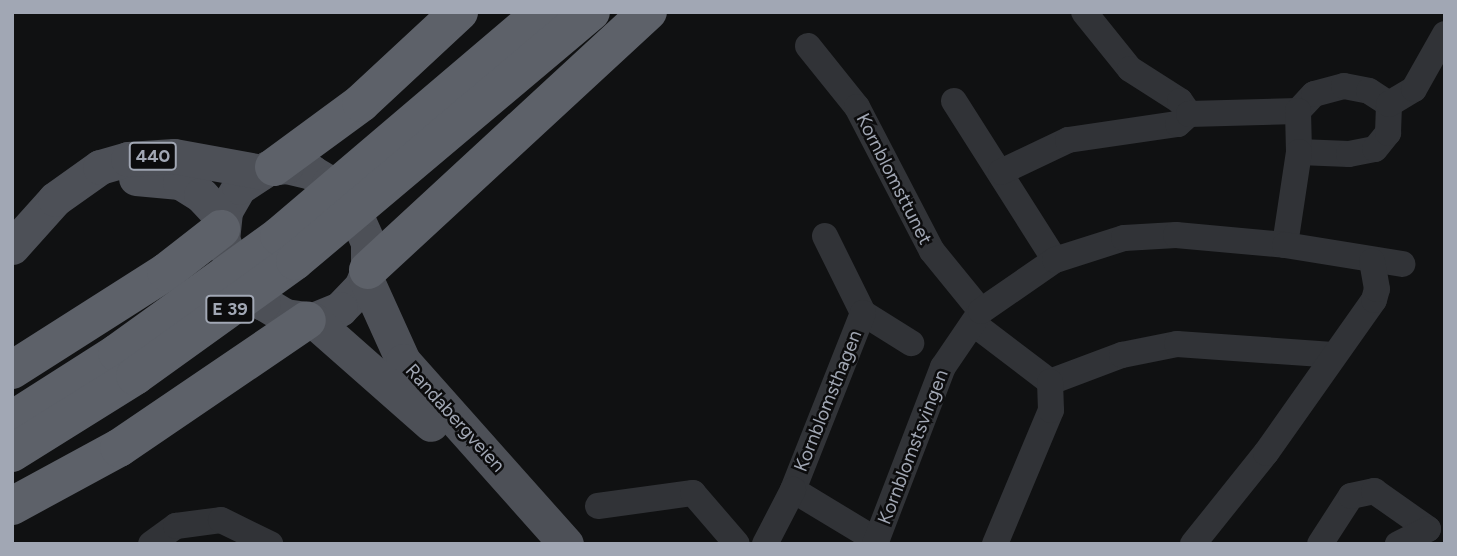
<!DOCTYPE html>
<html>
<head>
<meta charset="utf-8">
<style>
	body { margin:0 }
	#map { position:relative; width:1457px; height:556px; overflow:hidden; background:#101112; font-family:Figtree,sans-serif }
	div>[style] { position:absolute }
	.minor>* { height:26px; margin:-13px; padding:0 13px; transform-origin:13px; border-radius:13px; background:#313337 }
	.major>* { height:35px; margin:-17.5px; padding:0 17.5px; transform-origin:17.5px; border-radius:17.5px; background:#4d5057 }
	.highway>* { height:38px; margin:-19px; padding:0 19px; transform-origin:19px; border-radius:19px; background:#5d6169 }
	span { translate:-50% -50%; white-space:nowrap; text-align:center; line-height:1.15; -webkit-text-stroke:5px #0c0c0d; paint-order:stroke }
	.shield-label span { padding:2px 5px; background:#0c0c0d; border:2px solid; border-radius:5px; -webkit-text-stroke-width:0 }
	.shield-label { font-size:18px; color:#a1a7b4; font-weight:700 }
	.street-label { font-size:19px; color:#a1a7b4 }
	.frame { position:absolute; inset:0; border:14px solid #a1a7b4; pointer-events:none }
</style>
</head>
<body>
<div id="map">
	<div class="minor">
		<div style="left:1084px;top:12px;width:73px;rotate:51.1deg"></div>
		<div style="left:1130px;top:69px;width:59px;rotate:32.6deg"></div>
		<div style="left:1180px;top:101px;width:16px;rotate:55deg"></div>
		<div style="left:808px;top:46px;width:78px;rotate:51.2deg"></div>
		<div style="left:857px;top:107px;width:162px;rotate:62.5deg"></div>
		<div style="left:932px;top:251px;width:77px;rotate:50.8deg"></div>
		<div style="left:954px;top:101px;width:188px;rotate:57.6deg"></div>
		<div style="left:1298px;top:111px;width:23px;rotate:-47deg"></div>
		<div style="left:1314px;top:94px;width:31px;rotate:-15deg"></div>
		<div style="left:1344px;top:86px;width:25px;rotate:11deg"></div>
		<div style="left:1369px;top:91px;width:24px;rotate:33deg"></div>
		<div style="left:1299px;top:152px;width:50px;rotate:2.3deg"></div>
		<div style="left:1349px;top:154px;width:26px;rotate:-11deg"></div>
		<div style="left:1375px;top:149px;width:21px;rotate:-51deg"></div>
		<div style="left:1388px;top:133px;width:29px;rotate:-88deg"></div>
		<div style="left:1389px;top:104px;width:29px;rotate:-31deg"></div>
		<div style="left:1414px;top:89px;width:63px;rotate:-60.6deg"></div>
		<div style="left:1001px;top:172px;width:74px;rotate:-25.5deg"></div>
		<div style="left:1068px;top:140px;width:111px;rotate:-8.3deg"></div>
		<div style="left:1178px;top:124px;width:15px;rotate:-42deg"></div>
		<div style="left:1189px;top:114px;width:109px;rotate:-1.6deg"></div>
		<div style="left:1298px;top:111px;width:41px;rotate:88.6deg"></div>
		<div style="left:1299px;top:152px;width:94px;rotate:98.6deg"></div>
		<div style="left:825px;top:236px;width:86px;rotate:63.7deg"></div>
		<div style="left:863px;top:313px;width:57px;rotate:32deg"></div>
		<div style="left:863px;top:313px;width:190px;rotate:111.6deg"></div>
		<div style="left:793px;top:490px;width:97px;rotate:31.1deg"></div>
		<div style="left:974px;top:324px;width:96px;rotate:37.3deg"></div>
		<div style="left:1050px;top:382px;width:77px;rotate:-20.6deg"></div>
		<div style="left:1122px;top:355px;width:56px;rotate:-11.3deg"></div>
		<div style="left:1177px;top:344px;width:156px;rotate:4deg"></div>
		<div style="left:598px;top:506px;width:96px;rotate:-7.8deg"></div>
		<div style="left:693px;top:493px;width:67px;rotate:49.2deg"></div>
		<div style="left:151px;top:544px;width:31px;rotate:-36deg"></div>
		<div style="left:176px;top:526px;width:45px;rotate:-7.6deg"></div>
		<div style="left:221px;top:520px;width:55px;rotate:26.1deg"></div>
		<div style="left:765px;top:544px;width:61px;rotate:-62.6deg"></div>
		<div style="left:875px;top:544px;width:190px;rotate:-69deg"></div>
		<div style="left:943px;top:367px;width:68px;rotate:-55.8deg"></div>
		<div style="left:981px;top:311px;width:90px;rotate:-34.6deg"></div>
		<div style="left:1055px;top:260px;width:72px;rotate:-17.7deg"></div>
		<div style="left:1124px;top:238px;width:52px;rotate:-3.3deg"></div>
		<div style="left:1176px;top:235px;width:109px;rotate:5.2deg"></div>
		<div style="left:1285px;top:245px;width:119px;rotate:9.2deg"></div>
		<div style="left:995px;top:544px;width:145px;rotate:-67.3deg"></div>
		<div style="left:1051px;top:410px;width:28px;rotate:-92deg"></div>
		<div style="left:1193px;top:544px;width:117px;rotate:-51.3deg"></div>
		<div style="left:1266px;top:453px;width:187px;rotate:-54.8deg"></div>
		<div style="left:1374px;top:300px;width:11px;rotate:-75deg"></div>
		<div style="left:1377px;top:289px;width:28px;rotate:-100deg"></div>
		<div style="left:1320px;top:544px;width:57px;rotate:-57.1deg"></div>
		<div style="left:1351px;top:496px;width:24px;rotate:-12deg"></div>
		<div style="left:1374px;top:491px;width:66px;rotate:35.1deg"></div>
		<div style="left:1428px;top:529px;width:34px;rotate:153deg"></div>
	</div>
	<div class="major">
		<div style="left:286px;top:166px;width:26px;rotate:13deg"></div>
		<div style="left:311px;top:172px;width:21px;rotate:31deg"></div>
		<div style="left:329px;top:183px;width:38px;rotate:48deg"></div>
		<div style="left:354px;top:211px;width:34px;rotate:66deg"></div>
		<div style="left:368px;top:242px;width:28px;rotate:90deg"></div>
		<div style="left:368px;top:270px;width:18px;rotate:112deg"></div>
		<div style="left:361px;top:287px;width:30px;rotate:134deg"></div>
		<div style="left:340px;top:309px;width:29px;rotate:158deg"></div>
		<div style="left:313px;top:320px;width:28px;rotate:-172deg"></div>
		<div style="left:285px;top:316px;width:26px;rotate:-149deg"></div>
		<div style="left:263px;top:303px;width:40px;rotate:-131deg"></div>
		<div style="left:237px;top:273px;width:36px;rotate:-114deg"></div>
		<div style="left:222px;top:240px;width:29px;rotate:-84deg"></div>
		<div style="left:225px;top:211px;width:28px;rotate:-60deg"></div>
		<div style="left:239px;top:187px;width:35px;rotate:-33deg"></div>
		<div style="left:268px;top:168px;width:18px;rotate:-6deg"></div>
		<div style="left:136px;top:178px;width:44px;rotate:5.2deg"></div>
		<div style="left:180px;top:182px;width:25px;rotate:32deg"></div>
		<div style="left:201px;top:195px;width:33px;rotate:47deg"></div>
		<div style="left:12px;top:247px;width:64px;rotate:-48.1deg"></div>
		<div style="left:55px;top:199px;width:55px;rotate:-35.4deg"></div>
		<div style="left:100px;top:167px;width:29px;rotate:-16deg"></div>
		<div style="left:128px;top:159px;width:46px;rotate:-3.7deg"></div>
		<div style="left:174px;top:156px;width:89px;rotate:10.3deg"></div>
		<div style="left:366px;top:279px;width:90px;rotate:65.7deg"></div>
		<div style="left:403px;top:361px;width:245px;rotate:48.3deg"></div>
		<div style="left:313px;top:320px;width:157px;rotate:41.4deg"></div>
	</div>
	<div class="highway">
		<div style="left:274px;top:167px;width:108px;rotate:-36.3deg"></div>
		<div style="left:361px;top:103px;width:134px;rotate:-42.9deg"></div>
		<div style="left:368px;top:270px;width:381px;rotate:-42.7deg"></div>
		<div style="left:12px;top:370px;width:183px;rotate:-32.5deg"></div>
		<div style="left:166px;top:272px;width:70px;rotate:-38deg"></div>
		<div style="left:12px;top:420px;width:125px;rotate:-32.5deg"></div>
		<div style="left:117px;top:353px;width:200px;rotate:-35.8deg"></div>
		<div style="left:279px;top:236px;width:345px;rotate:-40.4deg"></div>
		<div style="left:12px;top:453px;width:145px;rotate:-32deg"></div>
		<div style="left:135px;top:376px;width:197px;rotate:-35.7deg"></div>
		<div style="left:295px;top:261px;width:387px;rotate:-40.1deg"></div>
		<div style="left:12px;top:506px;width:122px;rotate:-28.5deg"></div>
		<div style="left:119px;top:448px;width:227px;rotate:-34.2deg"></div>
	</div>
	<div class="shield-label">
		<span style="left:153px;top:156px">440</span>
		<span style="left:230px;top:309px">E 39</span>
	</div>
	<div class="street-label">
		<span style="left:894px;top:179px;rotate:63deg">Kornblomsttunet</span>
		<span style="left:828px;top:401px;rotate:-68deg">Kornblomsthagen</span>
		<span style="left:455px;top:418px;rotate:48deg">Randabergveien</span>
		<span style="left:913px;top:447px;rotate:-69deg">Kornblomstsvingen</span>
	</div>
	<div class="frame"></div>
</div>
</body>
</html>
